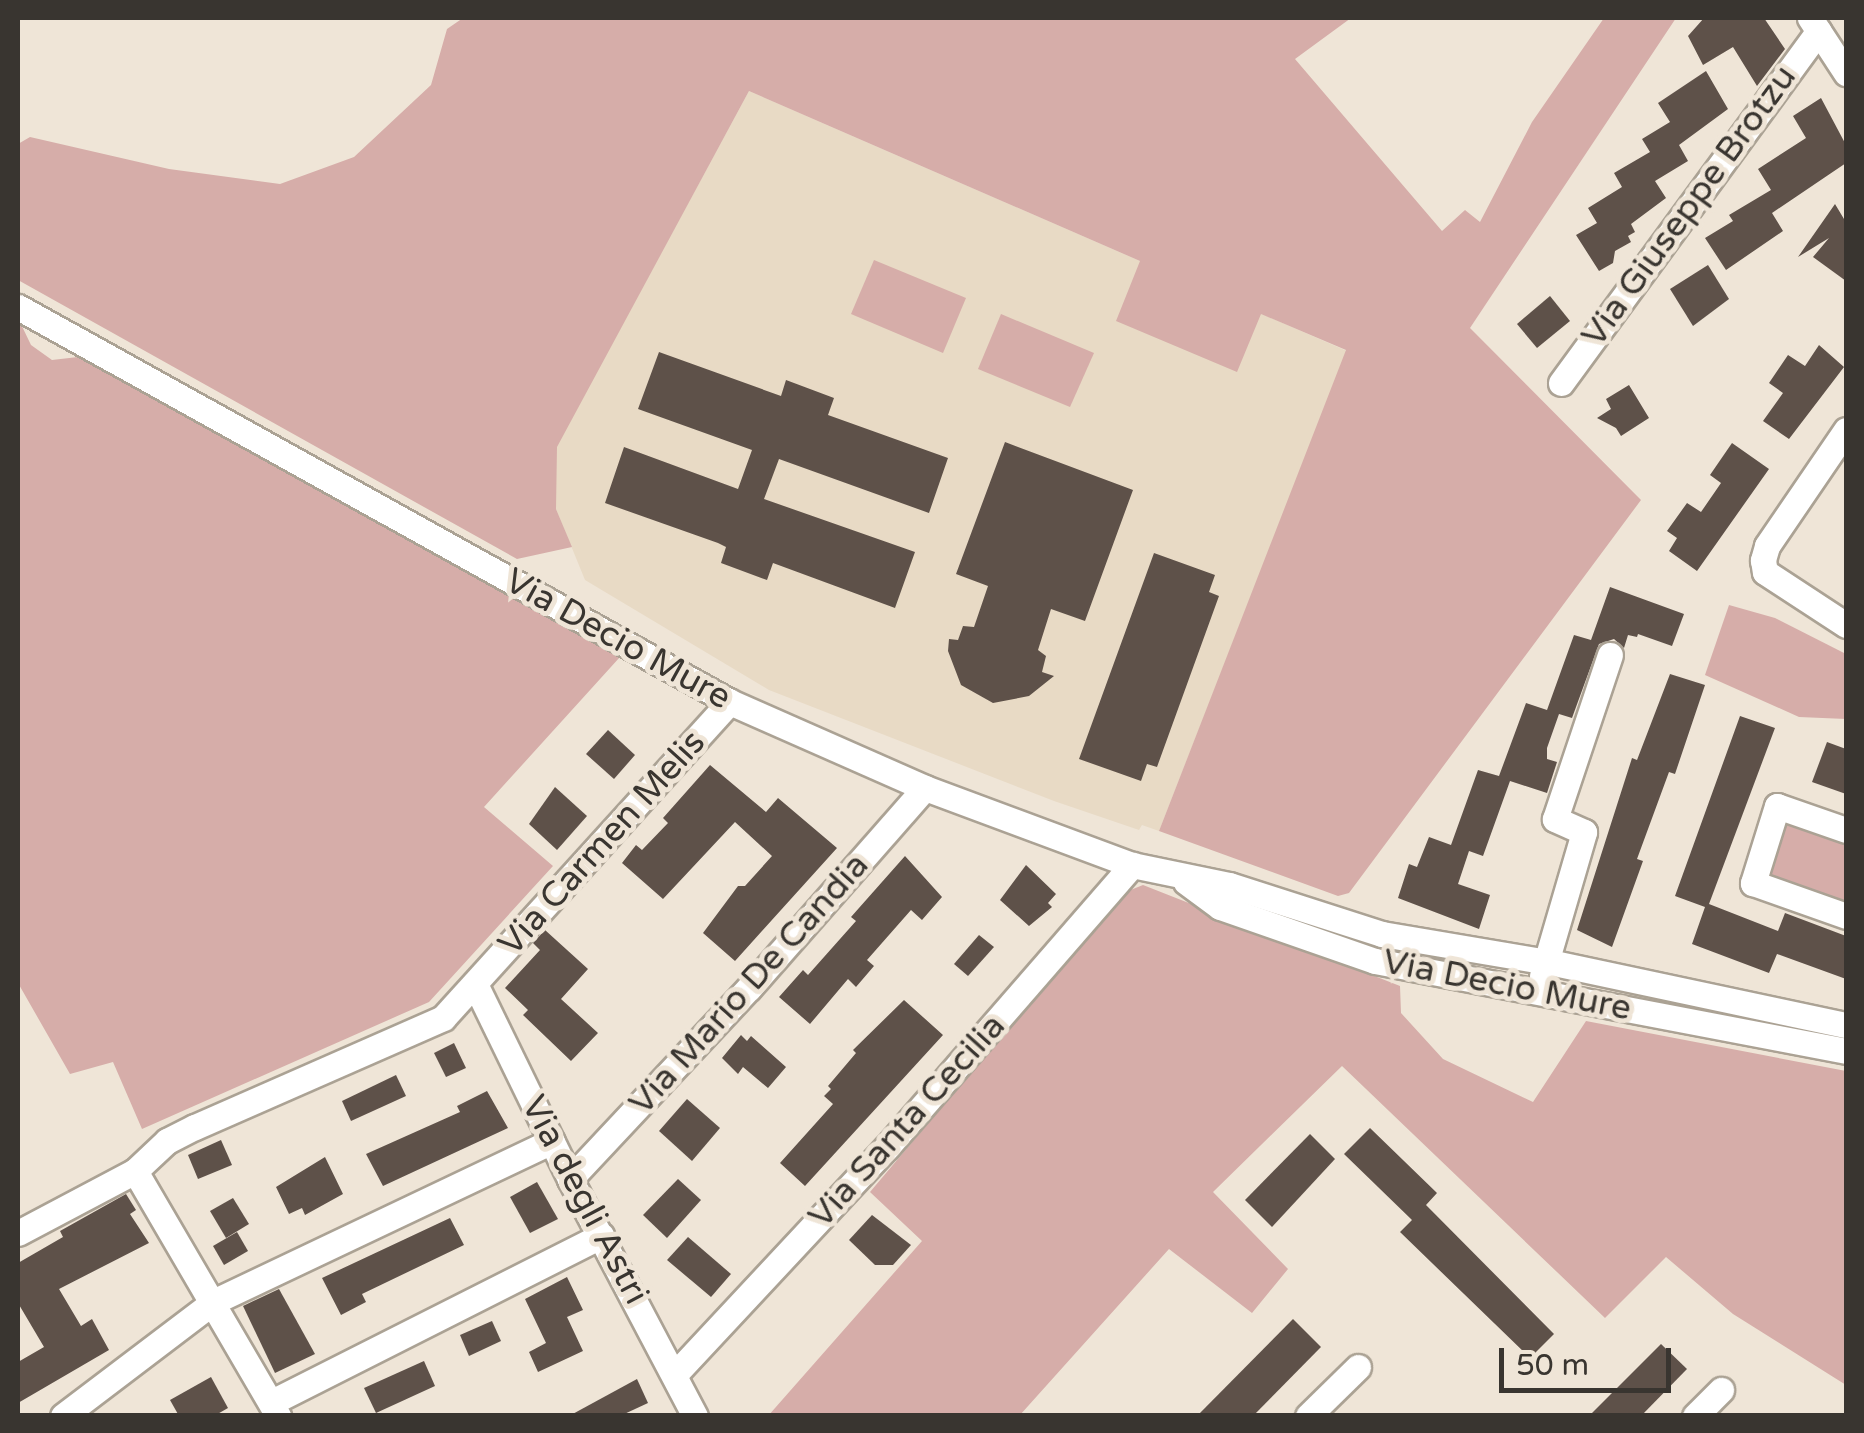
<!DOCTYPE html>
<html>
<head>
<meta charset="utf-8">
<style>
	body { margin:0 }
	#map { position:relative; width:1864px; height:1433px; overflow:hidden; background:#efe5d7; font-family:"Varela Round",sans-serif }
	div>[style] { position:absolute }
	.built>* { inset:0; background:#e8dac5 }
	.green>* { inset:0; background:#d6ada9 }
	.building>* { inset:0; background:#5e5149 }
	.roads { filter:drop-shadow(2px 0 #aba294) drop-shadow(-2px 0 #aba294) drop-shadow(0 2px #aba294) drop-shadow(0 -2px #aba294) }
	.minor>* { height:25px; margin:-12.5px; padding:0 12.5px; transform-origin:12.5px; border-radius:12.5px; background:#fff }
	span { translate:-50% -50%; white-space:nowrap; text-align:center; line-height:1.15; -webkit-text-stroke:10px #efe5d7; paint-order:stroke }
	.street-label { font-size:35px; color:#393530 }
	.frame { position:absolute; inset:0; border:20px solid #393530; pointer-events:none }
	.scale { position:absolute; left:1499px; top:1348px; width:172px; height:45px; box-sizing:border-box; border:5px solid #393530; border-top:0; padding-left:12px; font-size:30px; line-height:35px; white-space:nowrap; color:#393530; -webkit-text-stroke:8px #efe5d7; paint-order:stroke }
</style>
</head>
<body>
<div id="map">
	<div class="built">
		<div style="clip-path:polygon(749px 91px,1347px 351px,1159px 831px,1142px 825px,1139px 830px,1054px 801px,769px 690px,585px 580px,556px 509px,556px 447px)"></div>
	</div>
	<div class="green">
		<div style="clip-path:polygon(463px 18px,1351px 18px,1295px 59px,1442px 231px,1465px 210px,1480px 222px,1532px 122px,1604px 18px,1676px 18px,1470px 328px,1641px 500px,1349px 893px,1338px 896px,1159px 831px,1346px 350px,1261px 314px,1237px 372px,1116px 321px,1140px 261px,749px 91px,557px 447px,556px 509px,572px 547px,517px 559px,18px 280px,18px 144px,30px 137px,169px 169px,280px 184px,354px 157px,431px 85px,447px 29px)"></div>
		<div style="clip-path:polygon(874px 260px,966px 298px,943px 353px,851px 314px)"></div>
		<div style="clip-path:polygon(1001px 314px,1094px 353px,1070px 407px,978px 369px)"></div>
		<div style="clip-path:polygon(18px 318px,31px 345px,52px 360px,78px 357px,185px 413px,620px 657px,484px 807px,553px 866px,429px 1002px,142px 1129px,113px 1062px,70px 1074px,18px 983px)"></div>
		<div style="clip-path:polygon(1729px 605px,1775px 618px,1846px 654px,1846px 719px,1799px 717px,1705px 675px)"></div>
		<div style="clip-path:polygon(1786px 821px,1846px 842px,1846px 905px,1767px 877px)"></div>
		<div style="clip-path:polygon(1143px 885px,1400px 986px,1401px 1013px,1443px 1059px,1533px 1102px,1586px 1021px,1846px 1071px,1846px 1385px,1733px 1314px,1666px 1257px,1605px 1318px,1342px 1066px,1213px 1192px,1288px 1269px,1252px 1313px,1169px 1249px,1020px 1415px,768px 1416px,922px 1241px,870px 1192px,1123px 893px)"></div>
	</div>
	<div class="building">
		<div style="clip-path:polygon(1704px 18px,1764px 18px,1785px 49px,1757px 86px,1733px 47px,1703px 65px,1688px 36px)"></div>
		<div style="clip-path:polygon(1706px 71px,1728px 109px,1679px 145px,1688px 161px,1655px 181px,1666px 198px,1631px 224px,1635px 232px,1628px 236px,1631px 242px,1615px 251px,1613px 263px,1599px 271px,1576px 235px,1597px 223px,1588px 208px,1622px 187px,1614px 173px,1650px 152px,1642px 139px,1670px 122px,1658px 103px)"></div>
		<div style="clip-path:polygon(1821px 98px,1846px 145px,1846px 163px,1772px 213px,1783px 231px,1726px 270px,1705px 238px,1733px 221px,1729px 215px,1771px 190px,1758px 169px,1806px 138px,1793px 116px)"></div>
		<div style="clip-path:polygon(1835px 204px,1844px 219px,1846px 216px,1846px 281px,1813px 257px,1829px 238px,1798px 257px)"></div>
		<div style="clip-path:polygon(1708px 265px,1729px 299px,1693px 326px,1670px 289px)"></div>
		<div style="clip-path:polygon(1550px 296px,1570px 321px,1537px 348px,1517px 324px)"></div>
		<div style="clip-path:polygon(1819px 345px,1844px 367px,1789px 439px,1763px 421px,1783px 393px,1769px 383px,1788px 355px,1805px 366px)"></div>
		<div style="clip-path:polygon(659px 352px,781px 396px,786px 380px,834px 398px,828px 415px,948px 458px,929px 513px,779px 459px,764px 499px,915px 552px,895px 608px,773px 563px,767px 580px,721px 563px,726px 547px,718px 543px,605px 503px,624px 447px,738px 489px,752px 450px,638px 409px)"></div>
		<div style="clip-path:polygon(1629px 385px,1649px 418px,1621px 436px,1616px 428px,1597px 418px,1611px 409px,1606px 399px)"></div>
		<div style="clip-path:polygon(1005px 442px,1133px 490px,1085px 621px,1051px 609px,1038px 650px,1046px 656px,1042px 672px,1054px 676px,1029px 696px,993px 703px,961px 685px,948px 651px,949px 639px,958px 640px,963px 626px,974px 627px,988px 586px,956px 574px)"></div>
		<div style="clip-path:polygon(1732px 443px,1769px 469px,1697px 571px,1669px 551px,1677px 538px,1667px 531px,1687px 503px,1701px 512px,1721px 483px,1710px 475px)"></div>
		<div style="clip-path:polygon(1154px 553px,1215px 575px,1209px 592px,1219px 596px,1157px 767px,1147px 764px,1141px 781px,1079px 759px)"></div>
		<div style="clip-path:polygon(1610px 587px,1684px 614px,1672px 646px,1638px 634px,1637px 637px,1628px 635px,1624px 648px,1614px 639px,1599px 644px,1572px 718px,1559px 714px,1547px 748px,1547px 759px,1557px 762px,1547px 793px,1510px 781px,1483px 856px,1469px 851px,1458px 884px,1490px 895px,1479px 929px,1398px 898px,1409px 864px,1417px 867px,1429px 837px,1451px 845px,1478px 770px,1499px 776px,1526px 703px,1547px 710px,1574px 635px,1591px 640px)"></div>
		<div style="clip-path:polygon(1670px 674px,1705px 685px,1675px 774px,1669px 772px,1637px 859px,1643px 861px,1612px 947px,1577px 930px,1632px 758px,1637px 760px)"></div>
		<div style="clip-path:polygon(1740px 716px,1775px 728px,1709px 904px,1778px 931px,1785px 913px,1846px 936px,1846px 979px,1777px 954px,1769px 973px,1692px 944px,1705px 907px,1675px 896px)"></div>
		<div style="clip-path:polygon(608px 730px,635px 755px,614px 779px,586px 754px)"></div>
		<div style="clip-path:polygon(1827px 742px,1846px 749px,1846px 794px,1812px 782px)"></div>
		<div style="clip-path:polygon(710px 765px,766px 812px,778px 798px,837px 848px,735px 961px,703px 933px,738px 886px,745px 886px,772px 856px,735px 822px,663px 899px,622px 863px,636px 845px,642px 850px,668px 823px,663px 818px)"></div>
		<div style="clip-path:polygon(555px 787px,587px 816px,557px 850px,529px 824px)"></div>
		<div style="clip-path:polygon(905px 856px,942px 897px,922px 920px,911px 910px,867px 960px,874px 966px,856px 987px,848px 979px,810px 1024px,779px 997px,803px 970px,808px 975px,856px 921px,851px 917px)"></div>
		<div style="clip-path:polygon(1026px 865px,1056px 894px,1048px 903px,1052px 907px,1029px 926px,1000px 900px)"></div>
		<div style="clip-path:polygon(545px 930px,588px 969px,561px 999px,598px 1033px,571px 1061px,523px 1015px,528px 1010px,505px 988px,540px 950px,533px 943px)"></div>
		<div style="clip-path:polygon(979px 935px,994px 947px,968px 976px,954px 964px)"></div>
		<div style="clip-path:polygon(904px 1000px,943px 1035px,805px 1186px,780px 1163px,833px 1104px,824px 1096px,831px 1089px,828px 1086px,856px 1053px,853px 1050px)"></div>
		<div style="clip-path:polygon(741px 1035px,747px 1041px,751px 1036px,786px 1067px,768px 1088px,743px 1067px,738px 1074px,722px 1058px)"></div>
		<div style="clip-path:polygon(454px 1043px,466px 1068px,446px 1077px,434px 1053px)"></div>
		<div style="clip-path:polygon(396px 1075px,406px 1096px,351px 1121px,342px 1101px)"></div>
		<div style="clip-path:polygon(487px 1091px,508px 1128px,383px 1186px,366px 1154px,460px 1112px,457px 1106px)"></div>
		<div style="clip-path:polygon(687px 1099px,720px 1128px,692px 1161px,659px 1131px)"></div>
		<div style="clip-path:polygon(1370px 1128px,1437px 1193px,1426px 1205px,1554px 1334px,1530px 1358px,1400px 1232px,1412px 1220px,1344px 1154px)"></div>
		<div style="clip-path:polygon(1310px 1134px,1335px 1159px,1272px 1227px,1245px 1200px)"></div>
		<div style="clip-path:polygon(221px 1140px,232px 1165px,198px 1179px,188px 1155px)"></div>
		<div style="clip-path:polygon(325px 1157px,343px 1194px,305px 1215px,302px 1208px,289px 1214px,276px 1187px)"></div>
		<div style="clip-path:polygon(678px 1179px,701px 1200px,667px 1238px,643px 1215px)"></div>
		<div style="clip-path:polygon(537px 1182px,558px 1219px,530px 1233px,510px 1197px)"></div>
		<div style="clip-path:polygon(126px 1194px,136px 1210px,130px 1214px,149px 1243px,59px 1289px,81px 1326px,92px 1319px,109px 1350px,18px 1403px,18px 1362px,44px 1347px,18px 1303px,18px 1263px,63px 1237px,60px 1231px)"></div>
		<div style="clip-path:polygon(233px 1198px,249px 1224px,226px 1238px,210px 1211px)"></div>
		<div style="clip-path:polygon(872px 1215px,911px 1245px,893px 1265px,875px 1265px,849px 1240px)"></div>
		<div style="clip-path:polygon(450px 1218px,464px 1245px,362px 1294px,366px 1302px,341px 1315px,322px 1278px)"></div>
		<div style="clip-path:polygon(237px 1232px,248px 1251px,224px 1265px,213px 1246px)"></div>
		<div style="clip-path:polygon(688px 1237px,731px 1274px,711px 1297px,667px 1260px)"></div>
		<div style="clip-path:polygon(567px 1277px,583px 1310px,567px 1317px,583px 1351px,538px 1372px,529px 1352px,546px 1343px,525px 1299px)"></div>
		<div style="clip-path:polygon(279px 1289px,315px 1354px,275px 1373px,243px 1306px)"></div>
		<div style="clip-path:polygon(1293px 1319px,1321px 1347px,1253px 1416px,1197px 1416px)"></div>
		<div style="clip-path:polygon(492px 1321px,501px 1341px,469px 1356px,460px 1335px)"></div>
		<div style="clip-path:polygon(1661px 1344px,1687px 1369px,1641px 1416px,1589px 1416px)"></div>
		<div style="clip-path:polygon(424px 1361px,435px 1386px,376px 1413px,364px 1388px)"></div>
		<div style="clip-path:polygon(211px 1377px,228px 1408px,214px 1416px,179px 1416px,170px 1400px)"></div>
		<div style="clip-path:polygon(637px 1379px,648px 1403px,620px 1416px,569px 1416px)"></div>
	</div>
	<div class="roads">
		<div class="minor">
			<div style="left:1810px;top:18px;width:66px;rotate:56.8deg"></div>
			<div style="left:18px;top:307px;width:814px;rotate:29.02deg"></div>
			<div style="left:730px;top:702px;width:213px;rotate:23.8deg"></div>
			<div style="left:925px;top:788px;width:221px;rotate:20.4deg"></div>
			<div style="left:1132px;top:865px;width:99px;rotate:11.7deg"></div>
			<div style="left:1229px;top:885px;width:161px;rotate:17.8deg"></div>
			<div style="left:1382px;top:934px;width:174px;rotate:9.6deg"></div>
			<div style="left:1554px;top:963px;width:299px;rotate:12deg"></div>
			<div style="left:1561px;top:383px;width:436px;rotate:-53.8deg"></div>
			<div style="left:1846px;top:430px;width:140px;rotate:124.3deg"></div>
			<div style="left:1767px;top:546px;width:15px;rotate:106deg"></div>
			<div style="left:1763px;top:560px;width:12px;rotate:81deg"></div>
			<div style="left:1765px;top:572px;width:97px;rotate:33.2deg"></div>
			<div style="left:1846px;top:830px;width:73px;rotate:-160.8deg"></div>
			<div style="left:1777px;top:806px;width:81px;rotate:107.3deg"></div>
			<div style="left:1753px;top:883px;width:99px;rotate:19.5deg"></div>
			<div style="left:1186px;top:882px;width:42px;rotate:36.3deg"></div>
			<div style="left:1220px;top:907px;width:164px;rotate:19.2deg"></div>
			<div style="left:1375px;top:961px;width:480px;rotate:10.8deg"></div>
			<div style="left:1542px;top:976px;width:150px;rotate:-73.7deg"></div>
			<div style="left:1584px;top:832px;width:32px;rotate:-156deg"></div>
			<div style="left:1555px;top:819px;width:173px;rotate:-71.5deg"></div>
			<div style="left:475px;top:984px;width:217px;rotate:64deg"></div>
			<div style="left:570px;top:1179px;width:268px;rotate:62.2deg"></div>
			<div style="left:135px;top:1171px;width:284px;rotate:59.7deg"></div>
			<div style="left:570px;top:1179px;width:262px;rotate:-46.9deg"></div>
			<div style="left:749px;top:988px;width:266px;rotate:-48.7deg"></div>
			<div style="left:18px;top:1233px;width:132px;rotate:-27.9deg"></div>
			<div style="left:135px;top:1171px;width:44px;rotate:-43.2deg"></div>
			<div style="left:167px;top:1141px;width:31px;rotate:-27deg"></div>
			<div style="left:195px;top:1127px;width:271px;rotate:-23.7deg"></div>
			<div style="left:443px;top:1018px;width:427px;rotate:-47.8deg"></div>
			<div style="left:676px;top:1373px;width:309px;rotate:-47deg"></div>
			<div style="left:887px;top:1147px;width:374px;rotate:-49deg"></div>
			<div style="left:272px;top:1402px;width:369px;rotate:-26.8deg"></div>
			<div style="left:63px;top:1416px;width:188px;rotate:-37.2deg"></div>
			<div style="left:213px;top:1302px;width:375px;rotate:-25.4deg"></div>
			<div style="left:1308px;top:1416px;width:70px;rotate:-44.4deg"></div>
			<div style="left:1695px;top:1416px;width:37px;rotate:-45deg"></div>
		</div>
	</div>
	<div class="street-label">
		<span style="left:1689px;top:206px;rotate:-54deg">Via Giuseppe Brotzu</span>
		<span style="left:618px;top:639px;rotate:29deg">Via Decio Mure</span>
		<span style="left:602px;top:843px;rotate:-48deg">Via Carmen Melis</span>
		<span style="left:749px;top:984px;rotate:-48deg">Via Mario De Candia</span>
		<span style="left:1507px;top:985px;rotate:11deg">Via Decio Mure</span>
		<span style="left:907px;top:1121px;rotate:-48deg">Via Santa Cecilia</span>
		<span style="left:585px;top:1200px;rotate:62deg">Via degli Astri</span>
	</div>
	<div class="frame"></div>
	<div class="scale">50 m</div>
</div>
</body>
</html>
